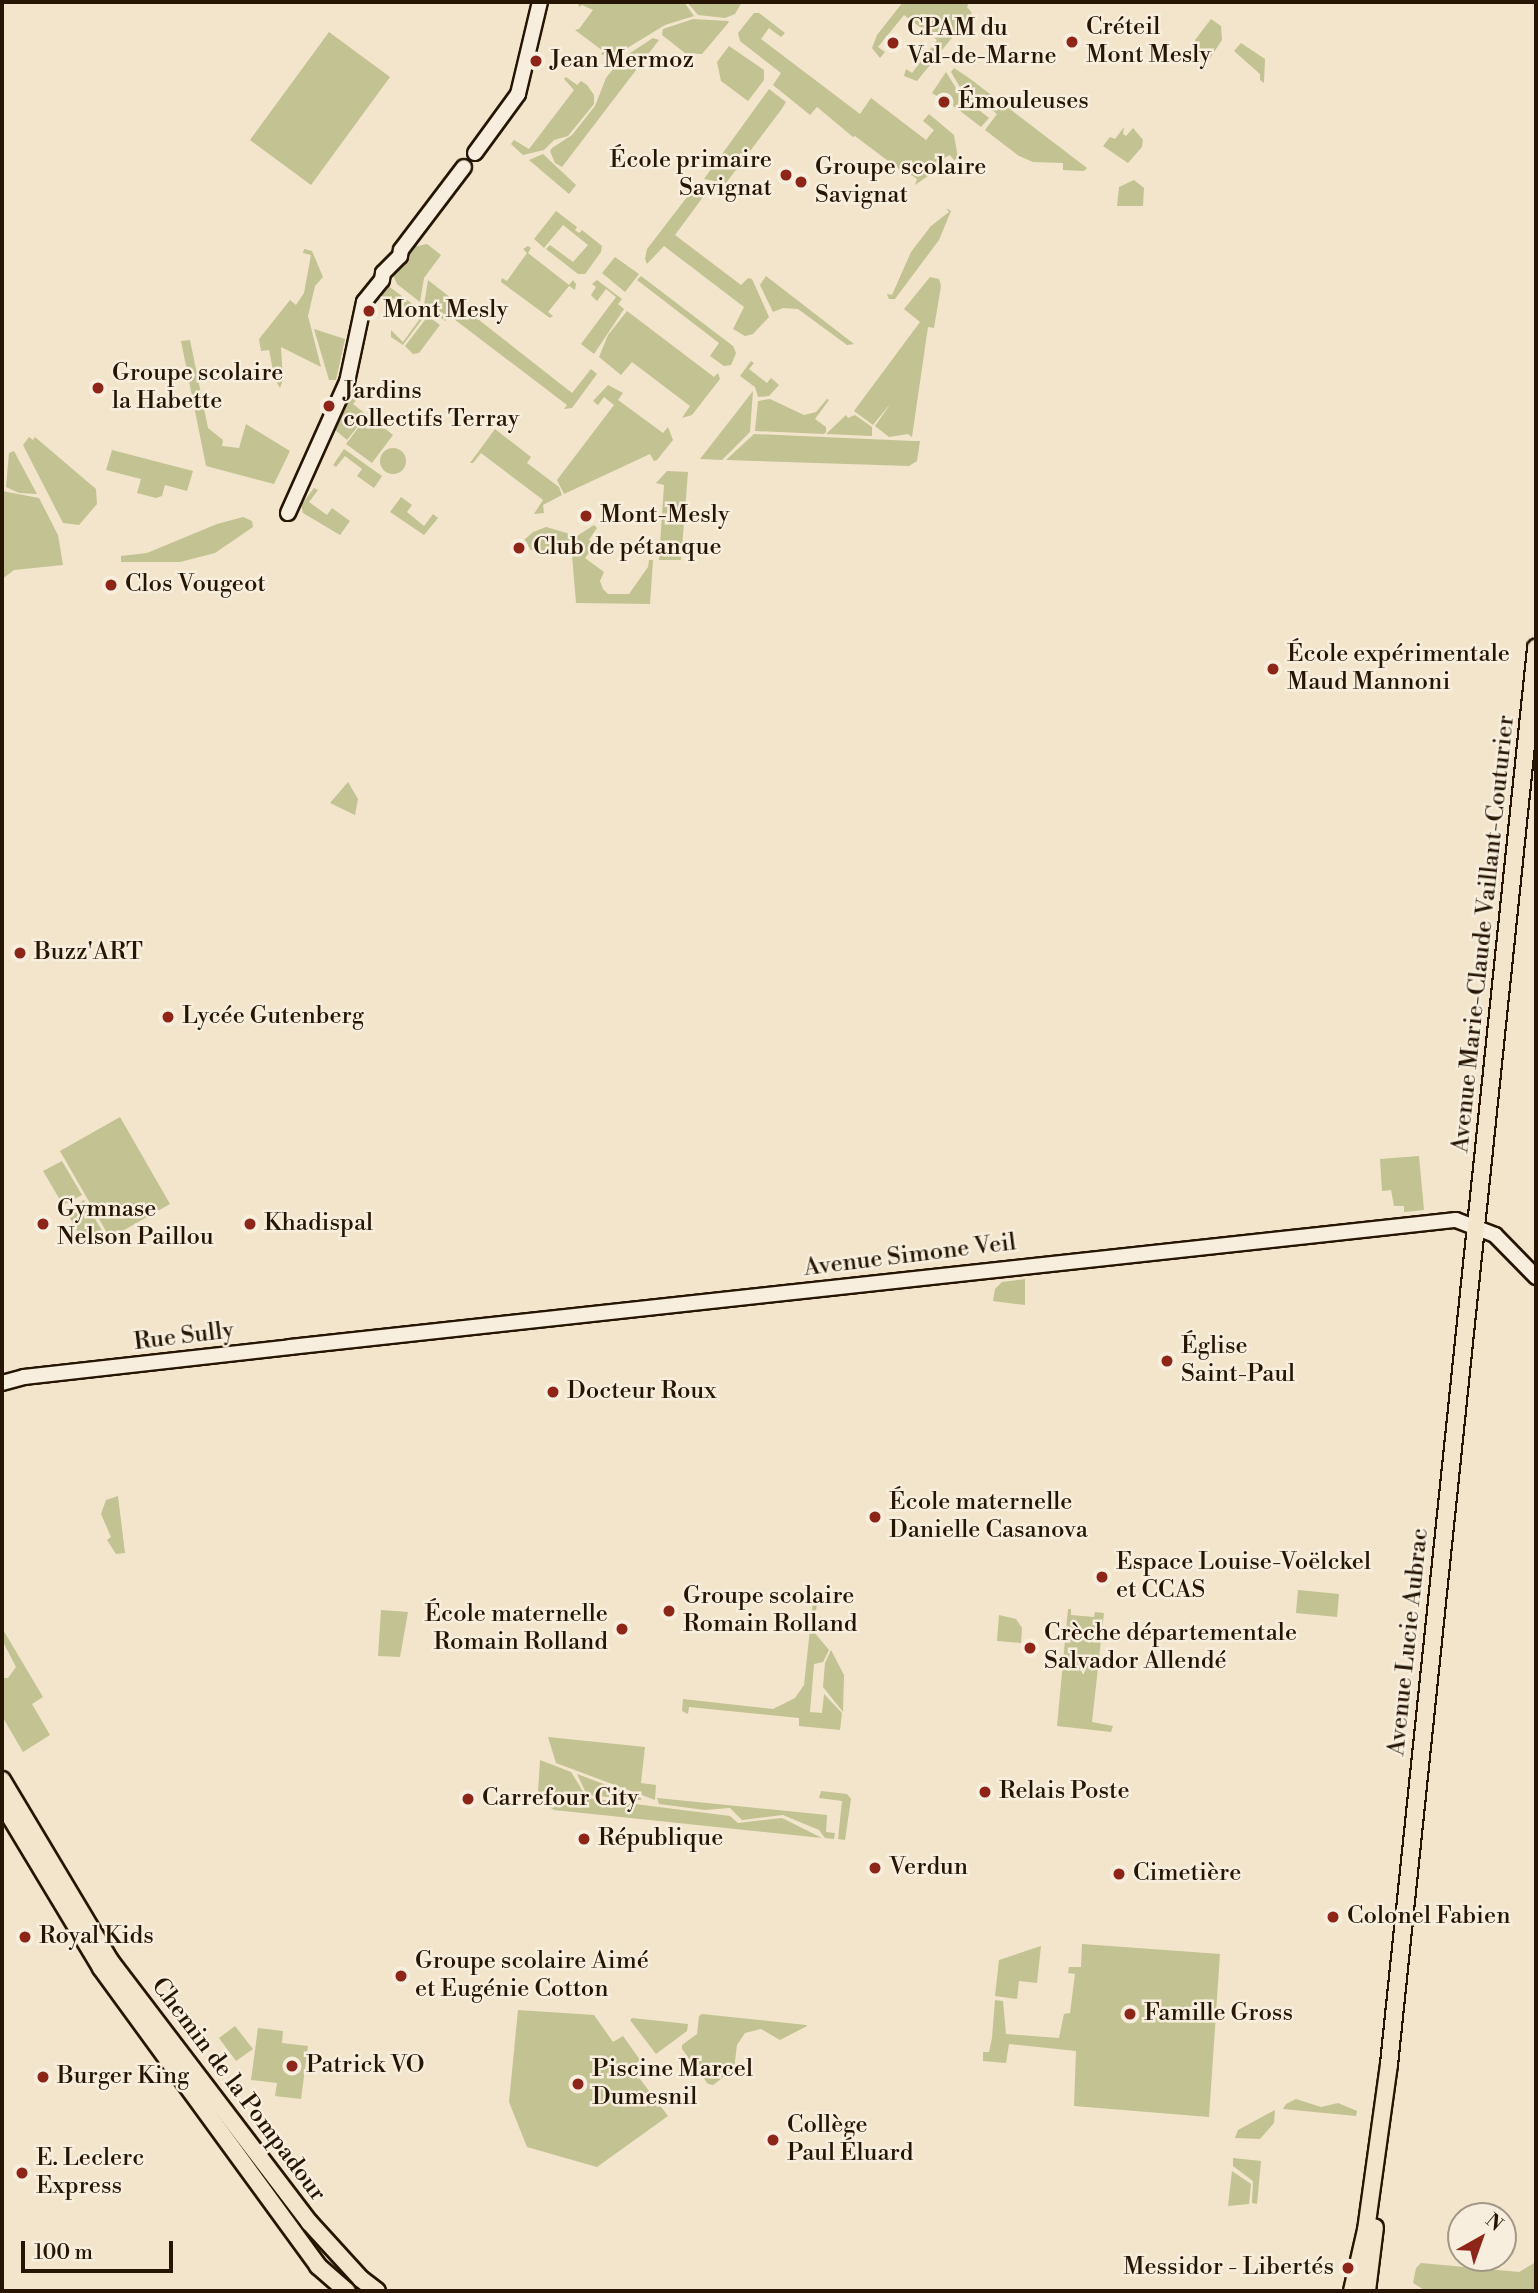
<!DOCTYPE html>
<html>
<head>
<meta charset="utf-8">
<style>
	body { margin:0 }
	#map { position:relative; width:1538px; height:2293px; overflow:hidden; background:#f2e5cb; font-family:"Libre Bodoni",serif }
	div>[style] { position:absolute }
	.green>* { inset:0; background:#c2c292 }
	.round { border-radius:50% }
	.roads { filter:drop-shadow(2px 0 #261503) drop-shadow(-2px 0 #261503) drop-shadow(0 2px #261503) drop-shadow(0 -2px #261503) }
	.secondary>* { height:14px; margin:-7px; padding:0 7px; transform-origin:7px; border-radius:7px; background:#f7eedd }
	.primary>* { height:16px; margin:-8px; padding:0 8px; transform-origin:8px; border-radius:8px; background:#f2e5cb }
	.dots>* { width:19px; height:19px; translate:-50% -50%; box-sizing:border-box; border:4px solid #f7eedd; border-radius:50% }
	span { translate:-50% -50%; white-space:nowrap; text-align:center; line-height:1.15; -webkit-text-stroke:5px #f7eedd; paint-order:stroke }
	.poi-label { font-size:24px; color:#261503 }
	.left { translate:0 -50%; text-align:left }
	.right { translate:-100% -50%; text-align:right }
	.street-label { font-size:24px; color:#261503 }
	.frame { position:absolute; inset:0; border:4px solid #261503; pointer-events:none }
	.north { position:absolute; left:1447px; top:2202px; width:70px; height:70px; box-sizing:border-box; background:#f7eedd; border:2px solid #a39786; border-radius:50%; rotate:40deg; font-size:19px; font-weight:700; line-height:28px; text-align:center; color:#261503 }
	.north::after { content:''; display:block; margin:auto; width:24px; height:32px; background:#8f2418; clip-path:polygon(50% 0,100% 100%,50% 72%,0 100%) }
	.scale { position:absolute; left:21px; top:2241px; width:152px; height:32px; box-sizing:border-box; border:4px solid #261503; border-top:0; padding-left:9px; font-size:21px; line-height:24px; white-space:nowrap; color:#261503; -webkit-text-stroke:5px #f7eedd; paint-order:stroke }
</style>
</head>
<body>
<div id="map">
	<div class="green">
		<div style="clip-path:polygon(578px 2px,684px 2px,694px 16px,665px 25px,624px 50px,601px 55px,603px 51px,575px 30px,579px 29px,593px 10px,582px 5px,579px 7px)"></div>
		<div style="clip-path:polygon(687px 2px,716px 4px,742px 2px,735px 14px,725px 18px,698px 15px)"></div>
		<div style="clip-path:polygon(903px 2px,969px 2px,967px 7px,972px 13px,917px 81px,904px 76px,906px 69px,912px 73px,937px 40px,904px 15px,878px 47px,885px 52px,880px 58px,872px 48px,877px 35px)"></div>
		<div style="clip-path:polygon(754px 13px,759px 13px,785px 33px,781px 37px,769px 28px,761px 39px,860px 114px,871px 98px,926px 140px,934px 130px,923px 121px,929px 114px,954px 135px,958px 158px,954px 160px,950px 155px,924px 168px,928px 176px,915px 185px,917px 179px,910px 174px,908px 176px,855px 136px,853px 137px,817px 107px,810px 115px,773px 85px,781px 73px,740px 41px,738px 33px)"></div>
		<div style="clip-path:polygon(693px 19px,728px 21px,729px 22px,702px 54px,685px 53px,662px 35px,663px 29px)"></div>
		<div style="clip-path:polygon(1211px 19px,1221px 26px,1222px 40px,1208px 61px,1202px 64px,1195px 40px)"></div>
		<div style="clip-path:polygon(329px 32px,390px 77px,311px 185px,250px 140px)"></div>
		<div style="clip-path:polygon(653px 38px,659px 40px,562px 167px,555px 163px,550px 151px,552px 148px,572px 135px,595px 106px,606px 78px,621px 59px)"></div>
		<div style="clip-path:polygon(1241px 43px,1265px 59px,1264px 83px,1260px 80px,1260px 74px,1234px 51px)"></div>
		<div style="clip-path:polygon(729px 46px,764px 70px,764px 80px,748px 101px,721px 81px,717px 62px)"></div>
		<div style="clip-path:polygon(954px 68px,969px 78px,1087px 168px,1084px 171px,1063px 170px,1063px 163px,1033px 162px,1019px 156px,985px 130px,997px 114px,984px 104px,979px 110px,989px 118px,981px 127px,959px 110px,967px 99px,951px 72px)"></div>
		<div style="clip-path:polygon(946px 72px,961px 96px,956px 108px,932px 93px)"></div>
		<div style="clip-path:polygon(566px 77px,577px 85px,581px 81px,587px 85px,594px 95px,594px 104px,568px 136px,554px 140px,544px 150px,523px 155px,511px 144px,514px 140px,529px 149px,574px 90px,564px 79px)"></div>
		<div style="clip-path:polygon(769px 89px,786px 102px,781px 110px,726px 183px,704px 179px)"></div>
		<div style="clip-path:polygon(1124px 127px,1123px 134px,1126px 136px,1133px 128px,1143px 140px,1142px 147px,1128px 163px,1103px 146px,1110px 137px,1115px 139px)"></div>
		<div style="clip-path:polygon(543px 154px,576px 185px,569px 194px,529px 160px)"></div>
		<div style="clip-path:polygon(1134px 180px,1144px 188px,1143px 206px,1117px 206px,1119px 187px)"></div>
		<div style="clip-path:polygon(694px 188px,703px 197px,675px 235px,741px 285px,748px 278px,752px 279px,769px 317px,753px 334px,745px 336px,733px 329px,744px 307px,664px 246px,647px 264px,645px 259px,647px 249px)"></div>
		<div style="clip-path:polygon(946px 208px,951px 211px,939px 240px,895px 299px,889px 299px,887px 294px,892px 295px,911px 252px,931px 226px,949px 212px)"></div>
		<div style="clip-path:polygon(556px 211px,577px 227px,575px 230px,579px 233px,582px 230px,602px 246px,601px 252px,585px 274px,578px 274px,546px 249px,550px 245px,573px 262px,588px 245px,563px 225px,544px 248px,534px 239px)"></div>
		<div style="clip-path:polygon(427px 244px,441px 255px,424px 278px,420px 302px,397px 284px,393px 275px,413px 247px)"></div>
		<div style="clip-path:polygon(528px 246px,531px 248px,528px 253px,569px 285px,573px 280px,576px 284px,575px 290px,569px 286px,548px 312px,553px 316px,550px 318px,501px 282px,502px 278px,507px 281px,527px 253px,523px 249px)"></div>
		<div style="clip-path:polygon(304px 249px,312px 251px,323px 277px,315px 286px,308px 316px,321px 367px,281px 347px,283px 379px,280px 388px,274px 378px,267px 379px,274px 375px,269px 350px,261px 351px,259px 339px,290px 300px,296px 305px,304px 293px,311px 255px,303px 253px)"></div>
		<div style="clip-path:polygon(615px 257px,639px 274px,625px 292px,602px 273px)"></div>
		<div style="clip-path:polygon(641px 276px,733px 346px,736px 353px,731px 365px,724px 366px,710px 356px,719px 343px,637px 280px)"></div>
		<div style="clip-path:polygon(766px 276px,854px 344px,847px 345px,798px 309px,783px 308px,773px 312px,760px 285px)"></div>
		<div style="clip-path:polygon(930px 277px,939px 279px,941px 286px,934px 328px,928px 327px,912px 437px,908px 434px,889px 437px,875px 426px,891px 403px,873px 425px,854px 411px,920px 322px,904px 309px)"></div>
		<div style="clip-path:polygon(428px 280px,572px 393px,591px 369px,597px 374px,572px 408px,564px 409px,567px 405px,450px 316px,445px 321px,424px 305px)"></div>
		<div style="clip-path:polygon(597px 280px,622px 299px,618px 304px,624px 309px,594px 354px,581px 344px,616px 297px,606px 289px,597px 301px,591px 295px,596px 287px,592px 284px)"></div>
		<div style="clip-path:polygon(387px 285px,426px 314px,403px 345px,391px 337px,391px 330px,403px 342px,419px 320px,400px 307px,401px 304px,394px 298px,389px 304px,378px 295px)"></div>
		<div style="clip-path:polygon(627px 311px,714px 377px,718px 373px,720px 379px,692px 415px,682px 418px,690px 406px,632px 362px,621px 375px,599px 357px,608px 335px)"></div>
		<div style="clip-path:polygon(428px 316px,440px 325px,419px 353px,413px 354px,405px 346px)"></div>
		<div style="clip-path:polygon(314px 329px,345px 339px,336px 380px,329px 380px)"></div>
		<div style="clip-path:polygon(190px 340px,208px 428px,223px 440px,222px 446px,239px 448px,246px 424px,290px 451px,274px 484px,206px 466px,181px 341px)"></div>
		<div style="clip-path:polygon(751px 361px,754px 363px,749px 369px,767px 383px,771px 378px,779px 385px,769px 396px,758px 397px,755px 387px,740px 376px)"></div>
		<div style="clip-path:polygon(608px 385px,623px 393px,618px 400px,663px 433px,668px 427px,673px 440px,657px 460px,654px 461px,650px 454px,564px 494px,557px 480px,614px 405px,604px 397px,598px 405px,593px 401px)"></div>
		<div style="clip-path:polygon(753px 391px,750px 432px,722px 460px,700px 459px)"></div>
		<div style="clip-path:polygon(350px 395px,358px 398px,353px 404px,367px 415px,347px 440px,334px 429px)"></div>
		<div style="clip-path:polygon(770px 399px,804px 415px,816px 412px,827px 399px,829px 400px,815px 419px,826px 427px,826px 432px,824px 434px,755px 431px,758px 401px)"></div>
		<div style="clip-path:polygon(368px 415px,393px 435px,372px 463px,346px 444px)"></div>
		<div style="clip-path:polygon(846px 415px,848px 418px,855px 415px,872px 427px,872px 436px,826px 434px)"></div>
		<div style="clip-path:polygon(495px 429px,531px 457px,527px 463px,559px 487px,562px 495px,543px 505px,544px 513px,534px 514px,543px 500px,481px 453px,473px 463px,470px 463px)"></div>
		<div style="clip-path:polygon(754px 434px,913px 441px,920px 441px,917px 461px,909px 466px,726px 460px)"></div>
		<div style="clip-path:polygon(29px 437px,33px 440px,35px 437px,96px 489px,97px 504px,79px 525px,63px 523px,23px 445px)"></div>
		<div class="round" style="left:380px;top:448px;width:26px;height:26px"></div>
		<div style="clip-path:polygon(344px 449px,382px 476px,374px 488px,357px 476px,362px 469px,345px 456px,336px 467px,333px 465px)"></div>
		<div style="clip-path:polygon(112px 450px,193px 471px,187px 491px,165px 485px,162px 496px,156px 498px,137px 493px,141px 479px,106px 470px)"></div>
		<div style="clip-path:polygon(14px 451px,37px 494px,19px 493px,6px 487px,9px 453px)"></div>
		<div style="clip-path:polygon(667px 471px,688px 472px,681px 560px,659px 560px,664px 485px,656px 483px)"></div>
		<div style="clip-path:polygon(314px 488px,318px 490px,309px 502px,327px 515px,332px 508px,350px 521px,340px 535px,303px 513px,301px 505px)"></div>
		<div style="clip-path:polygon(2px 491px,39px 498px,58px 535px,63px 565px,14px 570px,2px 579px)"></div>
		<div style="clip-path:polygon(401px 497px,412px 505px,407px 512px,424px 526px,433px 514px,438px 518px,424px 535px,390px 512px)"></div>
		<div style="clip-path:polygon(243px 517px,252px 521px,253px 527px,215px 553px,180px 562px,121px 562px,121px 556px,147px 553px,217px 524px)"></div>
		<div style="clip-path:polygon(594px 525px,597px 528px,589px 540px,595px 545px,585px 558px,604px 572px,600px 581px,603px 589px,608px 594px,629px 594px,648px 567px,649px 560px,653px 560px,650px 604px,576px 603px,572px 555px,531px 550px,524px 540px,533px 532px,546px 527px,577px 536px)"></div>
		<div style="clip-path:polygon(348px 782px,358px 799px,355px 815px,330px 803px)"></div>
		<div style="clip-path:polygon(120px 1117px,170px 1204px,110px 1238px,60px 1151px)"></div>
		<div style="clip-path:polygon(1419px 1156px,1424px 1210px,1404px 1212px,1404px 1206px,1394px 1206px,1391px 1190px,1382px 1191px,1380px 1159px)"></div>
		<div style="clip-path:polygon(62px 1161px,82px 1195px,63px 1205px,43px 1171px)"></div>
		<div style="clip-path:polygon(84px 1200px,104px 1234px,85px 1245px,66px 1211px)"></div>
		<div style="clip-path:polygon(1025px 1279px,1025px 1305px,993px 1301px,995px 1289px,1002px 1282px)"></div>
		<div style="clip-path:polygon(118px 1496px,125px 1553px,116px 1554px,107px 1540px,111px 1537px,101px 1514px,106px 1500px)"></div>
		<div style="clip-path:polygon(1298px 1590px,1339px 1594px,1337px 1617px,1296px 1613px)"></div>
		<div style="clip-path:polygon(813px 1601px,817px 1602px,814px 1632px,829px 1650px,823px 1662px,814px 1664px,810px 1712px,822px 1713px,824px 1694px,842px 1713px,840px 1730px,799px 1726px,799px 1718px,689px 1707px,688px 1714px,682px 1711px,683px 1699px,773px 1709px,795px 1698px,804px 1685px)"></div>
		<div style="clip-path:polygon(1068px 1609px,1071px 1609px,1071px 1615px,1094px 1617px,1095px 1612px,1104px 1613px,1092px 1722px,1113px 1726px,1111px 1732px,1057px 1726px)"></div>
		<div style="clip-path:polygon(381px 1610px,408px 1612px,400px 1657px,378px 1656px)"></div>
		<div style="clip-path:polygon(999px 1615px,1016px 1619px,1022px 1628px,1021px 1643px,997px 1641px)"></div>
		<div style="clip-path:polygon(2px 1628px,43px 1697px,32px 1704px,50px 1735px,23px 1752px,2px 1716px,2px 1678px,8px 1678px,16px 1667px,2px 1640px)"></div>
		<div style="clip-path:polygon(831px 1650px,844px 1675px,843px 1712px,823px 1687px,825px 1663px)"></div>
		<div style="clip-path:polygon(548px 1737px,645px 1747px,641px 1783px,656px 1785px,655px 1800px,556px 1763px)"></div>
		<div style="clip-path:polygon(540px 1760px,571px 1772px,587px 1798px,730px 1816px,738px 1823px,782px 1818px,822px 1838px,554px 1810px,543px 1803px,538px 1792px)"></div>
		<div style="clip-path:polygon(577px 1774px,641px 1798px,641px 1800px,587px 1795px)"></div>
		<div style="clip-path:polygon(821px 1791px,847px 1794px,851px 1799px,845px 1840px,838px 1839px,842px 1801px,819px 1798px)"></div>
		<div style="clip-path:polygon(657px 1798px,827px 1815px,826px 1832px,835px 1833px,834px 1839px,825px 1838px,819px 1830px,783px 1815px,742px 1820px,730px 1808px,705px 1810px,659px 1804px)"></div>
		<div style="clip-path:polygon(1082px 1944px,1220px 1954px,1209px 2117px,1074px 2106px,1076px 2051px,1009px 2044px,1006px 2063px,983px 2061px,983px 2052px,989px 2052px,992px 2038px,995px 2000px,1003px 2001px,1006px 2034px,1059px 2038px,1064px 2014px,1070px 2013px,1075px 1974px,1068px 1973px,1069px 1967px,1081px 1967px)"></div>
		<div style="clip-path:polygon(1041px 1946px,1037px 1983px,1019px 1981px,1017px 1999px,995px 1996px,999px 1960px)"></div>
		<div style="clip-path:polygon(518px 2010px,594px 2015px,613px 2042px,623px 2036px,640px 2060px,631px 2067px,668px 2116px,597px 2167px,527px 2147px,509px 2102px)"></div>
		<div style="clip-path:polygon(702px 2014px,806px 2025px,807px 2026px,780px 2040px,761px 2029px,745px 2033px,737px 2045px,734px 2069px,713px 2085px,708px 2084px,682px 2049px,682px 2045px,697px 2034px,699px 2016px)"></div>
		<div style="clip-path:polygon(632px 2018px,688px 2024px,687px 2031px,656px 2054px,630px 2020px)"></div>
		<div style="clip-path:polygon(235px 2026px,253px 2049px,236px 2061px,219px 2038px)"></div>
		<div style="clip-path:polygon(258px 2028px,283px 2031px,282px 2043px,308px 2046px,301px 2099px,275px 2096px,277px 2083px,251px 2080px)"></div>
		<div style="clip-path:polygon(1296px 2099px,1321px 2107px,1338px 2103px,1357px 2111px,1356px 2116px,1283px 2109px,1286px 2104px)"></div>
		<div style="clip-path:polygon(1275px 2110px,1274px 2123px,1260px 2139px,1235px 2138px,1238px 2130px)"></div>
		<div style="clip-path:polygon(1233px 2158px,1261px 2161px,1257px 2204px,1252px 2203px,1253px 2181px,1233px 2166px)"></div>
		<div style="clip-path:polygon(1232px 2171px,1251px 2184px,1249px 2204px,1228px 2206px)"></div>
		<div style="clip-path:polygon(1536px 2262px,1536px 2291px,1426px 2291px,1413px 2283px,1416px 2268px,1421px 2263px,1519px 2272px)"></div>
	</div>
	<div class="roads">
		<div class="secondary">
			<div style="left:475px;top:153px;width:73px;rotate:-53.9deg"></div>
			<div style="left:518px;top:94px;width:95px;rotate:-76.6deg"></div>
			<div style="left:288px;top:513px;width:144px;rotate:-65.8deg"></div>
			<div style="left:347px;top:382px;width:82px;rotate:-78deg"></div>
			<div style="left:364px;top:302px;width:28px;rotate:-51deg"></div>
			<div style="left:382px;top:280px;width:7px;rotate:-82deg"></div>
			<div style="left:383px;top:273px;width:24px;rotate:-45deg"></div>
			<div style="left:400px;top:256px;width:6px;rotate:-81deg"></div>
			<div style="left:401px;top:250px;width:104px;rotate:-52.8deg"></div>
			<div style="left:2px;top:1383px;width:23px;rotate:-15deg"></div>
			<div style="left:24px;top:1377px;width:268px;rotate:-6.4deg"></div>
			<div style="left:290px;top:1347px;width:1173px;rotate:-6.22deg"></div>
			<div style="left:1456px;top:1220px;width:42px;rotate:21deg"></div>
			<div style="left:1495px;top:1235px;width:59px;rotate:45.7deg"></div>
		</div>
		<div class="primary">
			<div style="left:2px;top:1780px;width:212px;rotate:59.1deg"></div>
			<div style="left:111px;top:1962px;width:327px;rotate:52.7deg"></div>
			<div style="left:309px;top:2222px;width:77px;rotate:47.6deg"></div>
			<div style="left:361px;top:2279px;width:20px;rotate:37deg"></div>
			<div style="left:2px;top:1803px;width:192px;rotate:59deg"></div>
			<div style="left:101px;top:1968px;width:369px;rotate:53.9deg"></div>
			<div style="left:318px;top:2266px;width:38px;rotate:41deg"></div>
			<div style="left:1352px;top:2291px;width:63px;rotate:-77.1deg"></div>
			<div style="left:1366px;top:2230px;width:168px;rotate:-82.1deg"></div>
			<div style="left:1389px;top:2064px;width:1424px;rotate:-84.07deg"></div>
			<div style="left:1367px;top:2291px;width:64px;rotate:-82.9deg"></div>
		</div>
	</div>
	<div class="dots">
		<div style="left:1072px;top:42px;background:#8f2418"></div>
		<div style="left:893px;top:43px;background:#8f2418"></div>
		<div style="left:536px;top:61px;background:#8f2418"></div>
		<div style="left:944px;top:102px;background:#8f2418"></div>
		<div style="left:786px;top:175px;background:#8f2418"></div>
		<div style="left:801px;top:182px;background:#8f2418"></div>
		<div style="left:369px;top:311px;background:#8f2418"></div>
		<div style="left:98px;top:388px;background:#8f2418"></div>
		<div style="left:329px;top:406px;background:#8f2418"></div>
		<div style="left:586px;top:516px;background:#8f2418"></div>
		<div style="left:519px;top:548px;background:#8f2418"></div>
		<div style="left:111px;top:585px;background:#8f2418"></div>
		<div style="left:1273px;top:669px;background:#8f2418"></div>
		<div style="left:20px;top:953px;background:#8f2418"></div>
		<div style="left:168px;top:1017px;background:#8f2418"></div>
		<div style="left:43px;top:1224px;background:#8f2418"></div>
		<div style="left:250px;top:1224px;background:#8f2418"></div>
		<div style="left:1167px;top:1361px;background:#8f2418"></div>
		<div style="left:553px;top:1392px;background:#8f2418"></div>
		<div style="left:875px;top:1517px;background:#8f2418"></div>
		<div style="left:1102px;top:1577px;background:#8f2418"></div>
		<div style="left:669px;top:1611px;background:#8f2418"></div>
		<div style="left:622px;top:1629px;background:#8f2418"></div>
		<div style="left:1030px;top:1648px;background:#8f2418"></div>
		<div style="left:985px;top:1792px;background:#8f2418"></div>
		<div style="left:468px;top:1799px;background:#8f2418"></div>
		<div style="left:584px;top:1839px;background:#8f2418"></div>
		<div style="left:875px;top:1868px;background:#8f2418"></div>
		<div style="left:1119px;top:1874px;background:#8f2418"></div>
		<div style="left:1333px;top:1917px;background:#8f2418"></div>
		<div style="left:25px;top:1937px;background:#8f2418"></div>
		<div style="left:401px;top:1976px;background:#8f2418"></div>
		<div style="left:1130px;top:2014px;background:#8f2418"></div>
		<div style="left:292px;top:2066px;background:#8f2418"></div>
		<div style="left:43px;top:2077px;background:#8f2418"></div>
		<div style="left:578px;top:2084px;background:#8f2418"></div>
		<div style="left:773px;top:2140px;background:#8f2418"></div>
		<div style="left:22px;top:2173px;background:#8f2418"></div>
		<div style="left:1348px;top:2268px;background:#8f2418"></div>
	</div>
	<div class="poi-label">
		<span class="left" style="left:1086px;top:42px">Créteil<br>Mont Mesly</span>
		<span class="left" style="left:907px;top:43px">CPAM du<br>Val-de-Marne</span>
		<span class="left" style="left:550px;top:61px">Jean Mermoz</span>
		<span class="left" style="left:958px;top:102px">Émouleuses</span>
		<span class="right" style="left:772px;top:175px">École primaire<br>Savignat</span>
		<span class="left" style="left:815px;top:182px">Groupe scolaire<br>Savignat</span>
		<span class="left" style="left:383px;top:311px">Mont Mesly</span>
		<span class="left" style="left:112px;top:388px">Groupe scolaire<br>la Habette</span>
		<span class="left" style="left:343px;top:406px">Jardins<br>collectifs Terray</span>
		<span class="left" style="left:600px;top:516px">Mont-Mesly</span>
		<span class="left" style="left:533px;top:548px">Club de pétanque</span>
		<span class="left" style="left:125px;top:585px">Clos Vougeot</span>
		<span class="left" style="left:1287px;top:669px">École expérimentale<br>Maud Mannoni</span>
		<span class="left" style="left:34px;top:953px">Buzz'ART</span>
		<span class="left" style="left:182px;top:1017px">Lycée Gutenberg</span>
		<span class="left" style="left:57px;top:1224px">Gymnase<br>Nelson Paillou</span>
		<span class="left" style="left:264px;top:1224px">Khadispal</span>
		<span class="left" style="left:1181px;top:1361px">Église<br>Saint-Paul</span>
		<span class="left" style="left:567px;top:1392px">Docteur Roux</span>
		<span class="left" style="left:889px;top:1517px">École maternelle<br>Danielle Casanova</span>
		<span class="left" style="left:1116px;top:1577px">Espace Louise-Voëlckel<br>et CCAS</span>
		<span class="left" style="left:683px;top:1611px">Groupe scolaire<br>Romain Rolland</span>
		<span class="right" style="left:608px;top:1629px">École maternelle<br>Romain Rolland</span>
		<span class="left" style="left:1044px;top:1648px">Crèche départementale<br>Salvador Allendé</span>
		<span class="left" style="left:999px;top:1792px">Relais Poste</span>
		<span class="left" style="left:482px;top:1799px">Carrefour City</span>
		<span class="left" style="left:598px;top:1839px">République</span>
		<span class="left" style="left:889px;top:1868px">Verdun</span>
		<span class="left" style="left:1133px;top:1874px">Cimetière</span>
		<span class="left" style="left:1347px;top:1917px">Colonel Fabien</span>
		<span class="left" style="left:39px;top:1937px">Royal Kids</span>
		<span class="left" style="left:415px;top:1976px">Groupe scolaire Aimé<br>et Eugénie Cotton</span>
		<span class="left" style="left:1144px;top:2014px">Famille Gross</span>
		<span class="left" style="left:306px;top:2066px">Patrick VO</span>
		<span class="left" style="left:592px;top:2084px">Piscine Marcel<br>Dumesnil</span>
		<span class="left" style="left:57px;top:2077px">Burger King</span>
		<span class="left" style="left:787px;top:2140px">Collège<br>Paul Éluard</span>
		<span class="left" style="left:36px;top:2173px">E. Leclerc<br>Express</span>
		<span class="right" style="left:1334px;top:2268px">Messidor - Libertés</span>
	</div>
	<div class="street-label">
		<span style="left:1484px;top:934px;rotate:-84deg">Avenue Marie-Claude Vaillant-Couturier</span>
		<span style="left:910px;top:1256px;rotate:-7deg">Avenue Simone Veil</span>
		<span style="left:184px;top:1337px;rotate:-7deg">Rue Sully</span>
		<span style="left:1409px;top:1642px;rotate:-84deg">Avenue Lucie Aubrac</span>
		<span style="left:238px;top:2090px;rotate:53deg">Chemin de la Pompadour</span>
	</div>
	<div class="frame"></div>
	<div class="north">N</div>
	<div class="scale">100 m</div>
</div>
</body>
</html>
